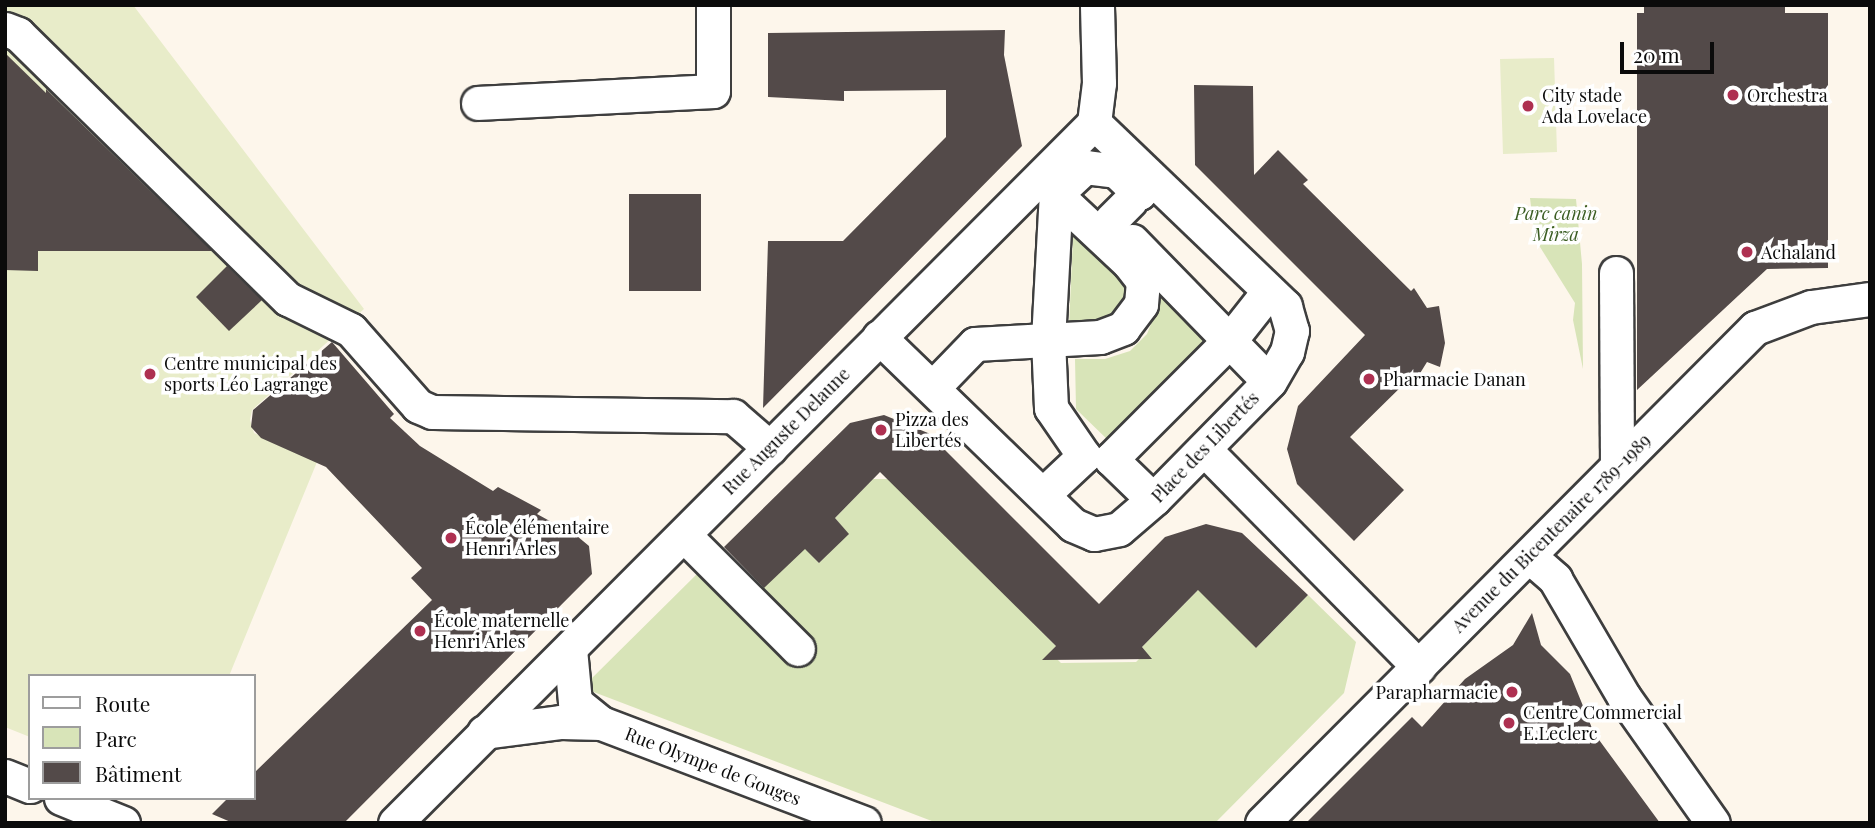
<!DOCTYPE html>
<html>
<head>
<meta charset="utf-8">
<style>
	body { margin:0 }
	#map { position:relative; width:1875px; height:828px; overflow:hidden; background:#fdf6eb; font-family:"Playfair Display",serif }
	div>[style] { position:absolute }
	.green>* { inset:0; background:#d8e4b8 }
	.pitch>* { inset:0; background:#e8ecc9 }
	.building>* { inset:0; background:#534a49 }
	.roads { filter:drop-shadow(2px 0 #3e3e3e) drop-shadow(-2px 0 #3e3e3e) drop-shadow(0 2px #3e3e3e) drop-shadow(0 -2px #3e3e3e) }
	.minor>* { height:33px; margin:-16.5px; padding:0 16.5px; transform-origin:16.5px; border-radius:16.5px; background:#fff }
	.dots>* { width:19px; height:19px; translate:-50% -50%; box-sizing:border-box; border:4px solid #fff; border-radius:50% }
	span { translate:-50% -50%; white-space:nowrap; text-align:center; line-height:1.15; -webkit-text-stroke:7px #fff; paint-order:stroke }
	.poi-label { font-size:18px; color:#0b0b0b }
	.left { translate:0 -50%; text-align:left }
	.right { translate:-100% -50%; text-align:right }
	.park-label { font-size:18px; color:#3a5d22; font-style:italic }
	.street-label { font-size:18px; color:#0b0b0b }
	.frame { position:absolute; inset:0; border:7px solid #0b0b0b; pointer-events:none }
	.legend { position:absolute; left:28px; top:674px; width:228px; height:126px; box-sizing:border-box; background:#fff; border:2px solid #9d9d9d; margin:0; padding:9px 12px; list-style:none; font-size:21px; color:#0b0b0b }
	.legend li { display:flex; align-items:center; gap:14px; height:35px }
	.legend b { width:35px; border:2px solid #9d9d9d }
	.scale { position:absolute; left:1620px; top:42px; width:94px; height:32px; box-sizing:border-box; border:4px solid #0b0b0b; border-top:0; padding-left:9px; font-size:21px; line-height:24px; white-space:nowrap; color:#0b0b0b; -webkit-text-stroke:5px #fff; paint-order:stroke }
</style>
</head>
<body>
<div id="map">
	<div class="green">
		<div style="clip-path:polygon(1530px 198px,1576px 199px,1582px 264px,1583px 369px,1573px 320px,1575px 303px,1535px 239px)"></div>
		<div style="clip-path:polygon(1078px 233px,1127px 280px,1129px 302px,1117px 317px,1069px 327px,1073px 236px)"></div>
		<div style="clip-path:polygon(1163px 294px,1211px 338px,1111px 443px,1076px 409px,1075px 359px,1105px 359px,1130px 351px,1147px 334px)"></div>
		<div style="clip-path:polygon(873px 479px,888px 479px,1056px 646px,1050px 652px,1061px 663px,1136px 662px,1146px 652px,1142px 647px,1199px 589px,1256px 648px,1308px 595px,1356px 642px,1344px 693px,1215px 823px,937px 823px,591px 691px,590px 680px,700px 571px,758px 593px,805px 548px,819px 563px,848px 534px,835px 518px)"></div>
	</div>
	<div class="pitch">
		<div style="clip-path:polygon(5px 5px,133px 5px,364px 309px,252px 410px,250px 420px,254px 433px,317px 462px,229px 676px,30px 676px,30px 737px,5px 727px)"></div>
		<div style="clip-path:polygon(1554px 58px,1557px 152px,1503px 154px,1500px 59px)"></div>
	</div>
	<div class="building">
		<div style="clip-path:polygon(1644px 5px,1785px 5px,1785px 13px,1828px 13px,1828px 268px,1767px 269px,1637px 390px,1637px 13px,1644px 13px)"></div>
		<div style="clip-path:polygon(1005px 30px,1004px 55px,1022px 146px,763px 408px,768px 241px,843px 241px,946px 137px,946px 90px,844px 91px,844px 101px,768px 97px,768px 33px)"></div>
		<div style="clip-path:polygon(5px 53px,46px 93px,46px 89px,212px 251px,38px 251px,38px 271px,5px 270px)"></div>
		<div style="clip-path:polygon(1194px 85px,1253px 86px,1254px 175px,1278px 150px,1308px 180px,1303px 184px,1411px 291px,1414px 288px,1427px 308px,1439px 306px,1445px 343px,1440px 367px,1427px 362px,1414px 383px,1409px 379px,1350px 437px,1404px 490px,1354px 541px,1297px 484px,1287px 449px,1298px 406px,1365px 335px,1195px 165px)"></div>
		<div style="clip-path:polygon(629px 194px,701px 194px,701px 291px,629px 291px)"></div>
		<div style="clip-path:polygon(227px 266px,262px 300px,229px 331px,196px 297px)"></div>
		<div style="clip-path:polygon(332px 342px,394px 414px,390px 418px,420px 446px,493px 491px,498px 487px,541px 510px,537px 514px,577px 536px,589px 546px,592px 574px,344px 823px,233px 823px,212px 814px,228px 798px,254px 798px,254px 773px,432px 600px,411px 578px,422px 568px,326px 467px,261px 438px,251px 427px,253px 410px)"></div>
		<div style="clip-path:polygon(884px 415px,928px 433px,1099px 604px,1165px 537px,1206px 524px,1242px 533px,1308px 595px,1256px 648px,1198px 590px,1142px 647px,1152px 659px,1042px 660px,1056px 646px,880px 472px,835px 518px,849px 534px,819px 563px,805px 549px,764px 588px,724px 547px,850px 423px)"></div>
		<div style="clip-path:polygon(1532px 613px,1541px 645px,1570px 674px,1594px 733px,1660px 823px,1306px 823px,1412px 717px,1422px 727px,1465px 679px,1513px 645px)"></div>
	</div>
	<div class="roads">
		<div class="minor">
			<div style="left:5px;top:29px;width:14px;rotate:21deg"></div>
			<div style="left:18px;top:34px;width:378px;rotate:44.5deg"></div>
			<div style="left:288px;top:299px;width:70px;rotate:26.2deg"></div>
			<div style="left:351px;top:330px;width:101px;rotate:48.6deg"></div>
			<div style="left:418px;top:406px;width:15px;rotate:23deg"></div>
			<div style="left:432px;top:412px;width:301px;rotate:0.8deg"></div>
			<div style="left:733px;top:416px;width:49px;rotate:40.9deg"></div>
			<div style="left:478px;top:103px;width:235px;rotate:-2.9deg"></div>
			<div style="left:713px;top:91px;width:86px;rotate:-90deg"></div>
			<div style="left:1111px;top:220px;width:27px;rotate:-45deg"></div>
			<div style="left:1132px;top:241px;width:185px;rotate:45.7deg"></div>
			<div style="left:1616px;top:273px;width:192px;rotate:89.7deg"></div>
			<div style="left:879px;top:337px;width:270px;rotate:44.1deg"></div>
			<div style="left:1073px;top:525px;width:23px;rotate:23deg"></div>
			<div style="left:1094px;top:534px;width:25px;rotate:-11deg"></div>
			<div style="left:1119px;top:529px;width:46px;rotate:-40.6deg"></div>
			<div style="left:1154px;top:499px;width:165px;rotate:-45.5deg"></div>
			<div style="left:1270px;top:381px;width:34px;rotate:-60deg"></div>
			<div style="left:1287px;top:352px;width:22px;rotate:-77deg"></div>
			<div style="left:1292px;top:331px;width:26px;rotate:-106deg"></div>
			<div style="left:1285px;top:306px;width:265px;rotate:-136.2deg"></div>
			<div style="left:943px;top:377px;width:46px;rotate:-45.9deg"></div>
			<div style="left:975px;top:344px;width:125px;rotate:-3.2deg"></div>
			<div style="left:1100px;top:337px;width:25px;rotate:-21deg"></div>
			<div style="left:1123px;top:328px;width:30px;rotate:-53deg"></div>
			<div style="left:1141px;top:304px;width:23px;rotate:-85deg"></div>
			<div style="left:1143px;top:281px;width:23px;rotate:-128deg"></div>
			<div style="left:1129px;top:263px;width:105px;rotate:-136.9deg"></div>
			<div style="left:1204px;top:449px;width:306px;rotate:45.4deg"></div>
			<div style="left:1052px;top:486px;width:44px;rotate:-43.2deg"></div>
			<div style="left:1084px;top:456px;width:58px;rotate:-124.5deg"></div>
			<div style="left:1051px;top:408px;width:68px;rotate:-92.5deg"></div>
			<div style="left:1048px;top:340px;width:146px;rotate:-86.9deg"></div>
			<div style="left:1056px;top:194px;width:40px;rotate:-43deg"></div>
			<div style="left:1085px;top:167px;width:31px;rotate:7deg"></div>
			<div style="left:1116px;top:171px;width:32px;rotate:44deg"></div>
			<div style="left:1139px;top:193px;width:6px;rotate:-45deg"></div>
			<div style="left:1144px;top:491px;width:46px;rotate:-135.9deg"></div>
			<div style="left:1111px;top:459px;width:170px;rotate:-45deg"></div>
			<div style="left:1231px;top:339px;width:48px;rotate:-51.7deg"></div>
			<div style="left:684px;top:535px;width:161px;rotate:45deg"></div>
			<div style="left:1529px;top:556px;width:35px;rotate:41deg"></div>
			<div style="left:1555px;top:579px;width:137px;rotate:59.7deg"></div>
			<div style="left:1624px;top:697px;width:154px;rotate:54.8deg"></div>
			<div style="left:570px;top:649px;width:53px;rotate:84.6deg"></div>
			<div style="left:575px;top:702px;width:33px;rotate:39deg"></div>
			<div style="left:601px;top:723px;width:281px;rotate:20.8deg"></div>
			<div style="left:484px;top:732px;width:78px;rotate:-7.4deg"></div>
			<div style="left:561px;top:722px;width:40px;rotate:1.4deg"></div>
			<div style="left:5px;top:776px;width:27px;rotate:22deg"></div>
			<div style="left:61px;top:798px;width:67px;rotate:22deg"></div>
			<div style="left:395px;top:823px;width:989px;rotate:-45.04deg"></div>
			<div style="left:1094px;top:123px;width:40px;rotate:-82.9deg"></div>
			<div style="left:1099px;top:83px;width:78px;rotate:-91.5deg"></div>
			<div style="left:1262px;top:823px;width:699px;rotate:-45.12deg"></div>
			<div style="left:1755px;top:328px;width:60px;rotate:-20.6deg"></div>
			<div style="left:1811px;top:307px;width:60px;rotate:-7.7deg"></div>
		</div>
	</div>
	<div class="dots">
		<div style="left:1733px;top:95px;background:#ae3051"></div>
		<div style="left:1528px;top:106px;background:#ae3051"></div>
		<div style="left:1747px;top:252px;background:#ae3051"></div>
		<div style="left:150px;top:374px;background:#ae3051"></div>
		<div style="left:1369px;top:379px;background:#ae3051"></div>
		<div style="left:881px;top:430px;background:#ae3051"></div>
		<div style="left:451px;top:538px;background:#ae3051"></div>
		<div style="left:420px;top:631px;background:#ae3051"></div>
		<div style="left:1512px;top:692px;background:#ae3051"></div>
		<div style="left:1509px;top:723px;background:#ae3051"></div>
	</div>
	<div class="poi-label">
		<span class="left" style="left:1747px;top:95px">Orchestra</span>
		<span class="left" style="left:1542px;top:106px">City stade<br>Ada Lovelace</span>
		<span class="left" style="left:1761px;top:252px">Achaland</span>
		<span class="left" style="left:164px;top:374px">Centre municipal des<br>sports Léo Lagrange</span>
		<span class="left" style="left:1383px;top:379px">Pharmacie Danan</span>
		<span class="left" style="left:895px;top:430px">Pizza des<br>Libertés</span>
		<span class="left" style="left:465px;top:538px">École élémentaire<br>Henri Arles</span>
		<span class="left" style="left:434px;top:631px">École maternelle<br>Henri Arles</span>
		<span class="right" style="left:1498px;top:692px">Parapharmacie</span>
		<span class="left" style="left:1523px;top:723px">Centre Commercial<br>E.Leclerc</span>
	</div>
	<div class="park-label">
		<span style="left:1556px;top:224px">Parc canin<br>Mirza</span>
	</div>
	<div class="street-label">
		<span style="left:786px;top:431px;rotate:-45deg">Rue Auguste Delaune</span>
		<span style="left:1205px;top:447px;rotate:-46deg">Place des Libertés</span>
		<span style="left:1551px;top:533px;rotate:-45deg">Avenue du Bicentenaire 1789-1989</span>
		<span style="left:713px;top:766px;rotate:21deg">Rue Olympe de Gouges</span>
	</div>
	<div class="frame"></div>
	<ul class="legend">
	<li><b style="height:9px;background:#fff"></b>Route</li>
	<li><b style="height:19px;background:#d8e4b8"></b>Parc</li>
	<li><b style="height:19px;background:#534a49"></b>Bâtiment</li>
	</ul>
	<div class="scale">20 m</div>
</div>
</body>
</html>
